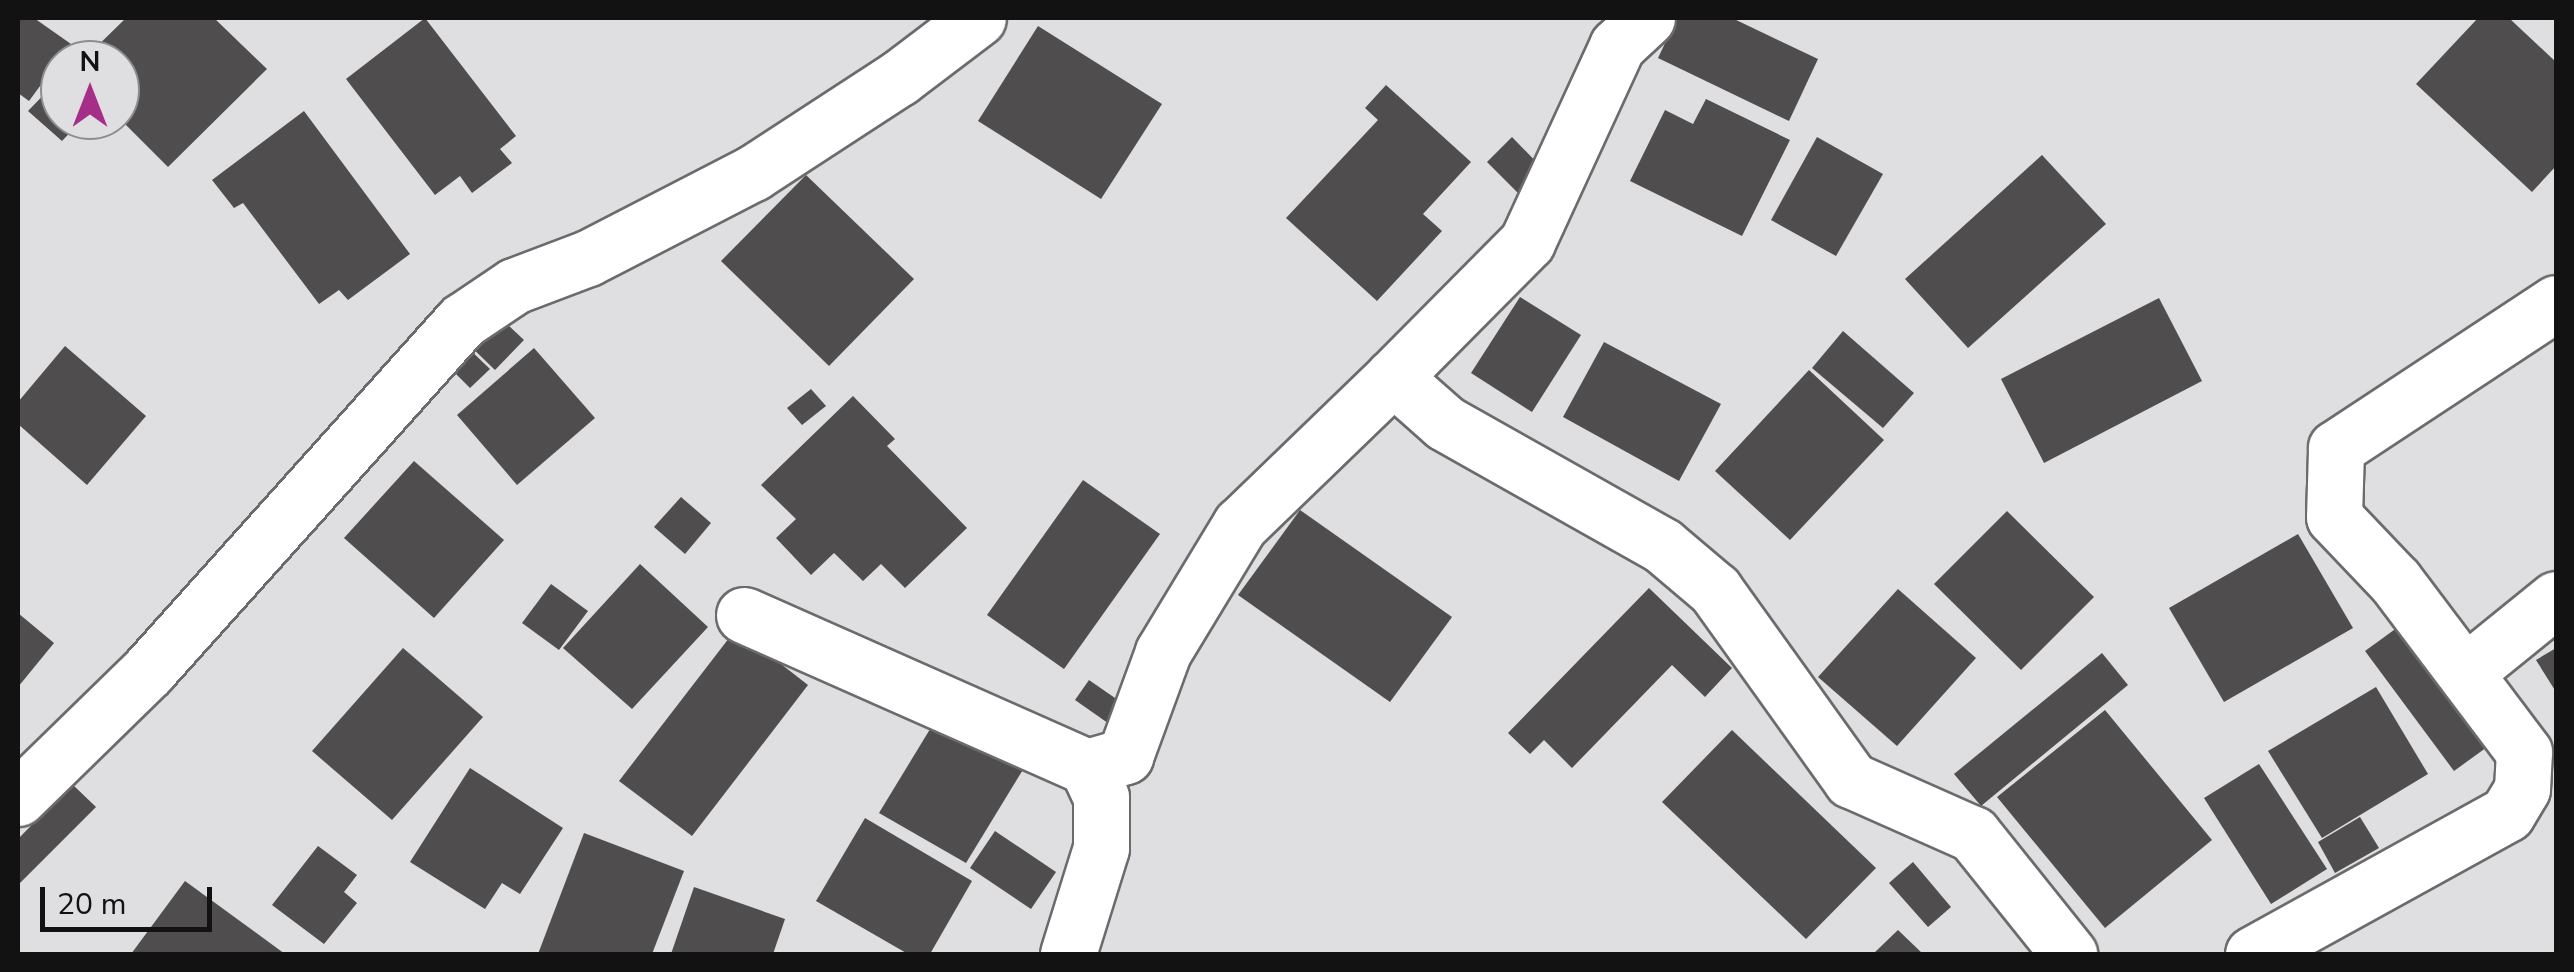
<!DOCTYPE html>
<html>
<head>
<meta charset="utf-8">
<style>
	body { margin:0 }
	#map { position:relative; width:2574px; height:972px; overflow:hidden; background:#dfdfe1; font-family:"Nunito Sans",sans-serif }
	div>[style] { position:absolute }
	.building>* { inset:0; background:#4f4d4d }
	.roads { filter:drop-shadow(2px 0 #6b6b6d) drop-shadow(-2px 0 #6b6b6d) drop-shadow(0 2px #6b6b6d) drop-shadow(0 -2px #6b6b6d) }
	.street>* { height:55px; margin:-27.5px; padding:0 27.5px; transform-origin:27.5px; border-radius:27.5px; background:#fff }
	span { translate:-50% -50%; white-space:nowrap; text-align:center; line-height:1.15; -webkit-text-stroke:10px #dfdfe1; paint-order:stroke }
	.frame { position:absolute; inset:0; border:20px solid #121213; pointer-events:none }
	.north { position:absolute; left:40px; top:40px; width:100px; height:100px; box-sizing:border-box; background:#dfdfe1; border:2px solid #8d8d8f; border-radius:50%; rotate:0deg; font-size:28px; font-weight:700; line-height:40px; text-align:center; color:#121213 }
	.north::after { content:''; display:block; margin:auto; width:35px; height:45px; background:#a52f88; clip-path:polygon(50% 0,100% 100%,50% 72%,0 100%) }
	.scale { position:absolute; left:40px; top:887px; width:172px; height:45px; box-sizing:border-box; border:5px solid #121213; border-top:0; padding-left:12px; font-size:30px; line-height:35px; white-space:nowrap; color:#121213; -webkit-text-stroke:8px #dfdfe1; paint-order:stroke }
</style>
</head>
<body>
<div id="map">
	<div class="building">
		<div style="clip-path:polygon(18px 18px,34px 18px,71px 44px,29px 101px,18px 93px)"></div>
		<div style="clip-path:polygon(126px 18px,214px 18px,267px 69px,168px 167px,120px 119px,120px 60px,83px 60px)"></div>
		<div style="clip-path:polygon(425px 18px,516px 136px,500px 149px,512px 163px,472px 193px,460px 176px,435px 195px,346px 79px)"></div>
		<div style="clip-path:polygon(1677px 18px,1732px 18px,1818px 59px,1789px 121px,1658px 58px)"></div>
		<div style="clip-path:polygon(2478px 18px,2509px 18px,2556px 62px,2556px 166px,2532px 192px,2416px 84px)"></div>
		<div style="clip-path:polygon(1038px 26px,1162px 104px,1101px 199px,978px 121px)"></div>
		<div style="clip-path:polygon(57px 81px,60px 120px,82px 120px,62px 141px,28px 111px)"></div>
		<div style="clip-path:polygon(1386px 85px,1471px 162px,1423px 214px,1442px 231px,1377px 301px,1286px 218px,1378px 120px,1365px 108px)"></div>
		<div style="clip-path:polygon(1706px 99px,1790px 140px,1742px 236px,1630px 181px,1665px 110px,1693px 124px)"></div>
		<div style="clip-path:polygon(304px 111px,410px 254px,348px 300px,339px 290px,319px 304px,243px 203px,234px 208px,212px 180px)"></div>
		<div style="clip-path:polygon(1512px 137px,1546px 172px,1521px 196px,1487px 162px)"></div>
		<div style="clip-path:polygon(1817px 137px,1883px 174px,1836px 256px,1771px 220px)"></div>
		<div style="clip-path:polygon(2042px 155px,2106px 224px,1968px 348px,1905px 279px)"></div>
		<div style="clip-path:polygon(806px 175px,914px 279px,829px 366px,721px 261px)"></div>
		<div style="clip-path:polygon(1520px 297px,1581px 335px,1532px 412px,1471px 373px)"></div>
		<div style="clip-path:polygon(2159px 298px,2202px 381px,2044px 463px,2001px 379px)"></div>
		<div style="clip-path:polygon(491px 309px,524px 340px,495px 370px,463px 339px)"></div>
		<div style="clip-path:polygon(1843px 331px,1914px 393px,1883px 428px,1812px 368px)"></div>
		<div style="clip-path:polygon(1604px 342px,1721px 404px,1679px 481px,1563px 417px)"></div>
		<div style="clip-path:polygon(65px 346px,146px 416px,87px 485px,18px 424px,18px 402px)"></div>
		<div style="clip-path:polygon(466px 346px,490px 369px,470px 388px,447px 365px)"></div>
		<div style="clip-path:polygon(534px 348px,595px 418px,517px 485px,457px 415px)"></div>
		<div style="clip-path:polygon(1809px 370px,1884px 440px,1790px 540px,1715px 471px)"></div>
		<div style="clip-path:polygon(811px 389px,826px 406px,802px 425px,787px 408px)"></div>
		<div style="clip-path:polygon(853px 396px,895px 439px,887px 446px,967px 528px,905px 588px,881px 564px,863px 581px,834px 553px,811px 575px,776px 538px,796px 519px,761px 485px)"></div>
		<div style="clip-path:polygon(414px 461px,504px 540px,434px 618px,344px 538px)"></div>
		<div style="clip-path:polygon(1083px 480px,1160px 534px,1064px 669px,987px 615px)"></div>
		<div style="clip-path:polygon(681px 497px,711px 523px,685px 554px,654px 527px)"></div>
		<div style="clip-path:polygon(1300px 510px,1452px 617px,1390px 702px,1238px 595px)"></div>
		<div style="clip-path:polygon(2007px 511px,2094px 597px,2021px 670px,1934px 584px)"></div>
		<div style="clip-path:polygon(2298px 534px,2353px 628px,2224px 702px,2169px 608px)"></div>
		<div style="clip-path:polygon(640px 564px,708px 627px,632px 709px,563px 648px)"></div>
		<div style="clip-path:polygon(551px 584px,588px 611px,559px 650px,522px 623px)"></div>
		<div style="clip-path:polygon(1649px 588px,1732px 668px,1705px 697px,1672px 665px,1572px 768px,1544px 740px,1530px 754px,1508px 733px)"></div>
		<div style="clip-path:polygon(1898px 589px,1976px 658px,1897px 746px,1818px 677px)"></div>
		<div style="clip-path:polygon(18px 613px,54px 643px,18px 687px)"></div>
		<div style="clip-path:polygon(2405px 622px,2494px 742px,2454px 771px,2365px 651px)"></div>
		<div style="clip-path:polygon(736px 629px,808px 685px,692px 836px,619px 781px)"></div>
		<div style="clip-path:polygon(403px 648px,483px 717px,392px 820px,312px 751px)"></div>
		<div style="clip-path:polygon(2556px 648px,2556px 692px,2536px 660px)"></div>
		<div style="clip-path:polygon(2102px 653px,2128px 685px,1981px 806px,1954px 774px)"></div>
		<div style="clip-path:polygon(1089px 680px,1128px 707px,1115px 728px,1075px 700px)"></div>
		<div style="clip-path:polygon(2376px 687px,2428px 774px,2322px 838px,2268px 751px)"></div>
		<div style="clip-path:polygon(2105px 710px,2212px 840px,2105px 928px,1997px 797px)"></div>
		<div style="clip-path:polygon(938px 716px,1024px 768px,966px 863px,879px 813px)"></div>
		<div style="clip-path:polygon(1732px 730px,1876px 868px,1806px 939px,1662px 802px)"></div>
		<div style="clip-path:polygon(2259px 764px,2327px 869px,2271px 904px,2204px 798px)"></div>
		<div style="clip-path:polygon(470px 768px,563px 828px,520px 894px,502px 883px,485px 909px,410px 862px)"></div>
		<div style="clip-path:polygon(72px 784px,96px 807px,18px 885px,18px 839px)"></div>
		<div style="clip-path:polygon(2360px 817px,2379px 848px,2335px 873px,2318px 842px)"></div>
		<div style="clip-path:polygon(865px 818px,972px 881px,930px 954px,908px 954px,816px 901px)"></div>
		<div style="clip-path:polygon(995px 831px,1056px 872px,1031px 909px,970px 868px)"></div>
		<div style="clip-path:polygon(584px 833px,684px 871px,652px 954px,538px 954px)"></div>
		<div style="clip-path:polygon(318px 846px,357px 875px,344px 892px,357px 903px,324px 944px,272px 905px)"></div>
		<div style="clip-path:polygon(1913px 862px,1951px 907px,1928px 927px,1889px 883px)"></div>
		<div style="clip-path:polygon(185px 881px,285px 954px,131px 954px)"></div>
		<div style="clip-path:polygon(694px 887px,785px 919px,773px 954px,671px 954px)"></div>
		<div style="clip-path:polygon(1898px 930px,1923px 954px,1873px 954px)"></div>
	</div>
	<div class="roads">
		<div class="street">
			<div style="left:1393px;top:377px;width:190px;rotate:-45.2deg"></div>
			<div style="left:1527px;top:242px;width:216px;rotate:-65.3deg"></div>
			<div style="left:1617px;top:46px;width:41px;rotate:-43deg"></div>
			<div style="left:744px;top:615px;width:375px;rotate:23.9deg"></div>
			<div style="left:1087px;top:767px;width:33px;rotate:65deg"></div>
			<div style="left:1101px;top:797px;width:51px;rotate:90deg"></div>
			<div style="left:1101px;top:848px;width:111px;rotate:107.3deg"></div>
			<div style="left:2467px;top:671px;width:114px;rotate:-39deg"></div>
			<div style="left:1087px;top:767px;width:40px;rotate:-16deg"></div>
			<div style="left:1125px;top:756px;width:111px;rotate:-69.9deg"></div>
			<div style="left:1163px;top:652px;width:149px;rotate:-58.8deg"></div>
			<div style="left:1240px;top:525px;width:213px;rotate:-44deg"></div>
			<div style="left:1393px;top:377px;width:69px;rotate:41.5deg"></div>
			<div style="left:1445px;top:423px;width:250px;rotate:29.4deg"></div>
			<div style="left:1663px;top:546px;width:68px;rotate:40.2deg"></div>
			<div style="left:1715px;top:590px;width:234px;rotate:54.4deg"></div>
			<div style="left:1851px;top:780px;width:133px;rotate:23.9deg"></div>
			<div style="left:1973px;top:834px;width:154px;rotate:51.3deg"></div>
			<div style="left:18px;top:798px;width:182px;rotate:-44.3deg"></div>
			<div style="left:148px;top:671px;width:470px;rotate:-48.1deg"></div>
			<div style="left:462px;top:321px;width:63px;rotate:-33.9deg"></div>
			<div style="left:514px;top:286px;width:79px;rotate:-20.7deg"></div>
			<div style="left:588px;top:258px;width:186px;rotate:-27.3deg"></div>
			<div style="left:753px;top:173px;width:174px;rotate:-33.1deg"></div>
			<div style="left:899px;top:78px;width:99px;rotate:-37.2deg"></div>
			<div style="left:2253px;top:954px;width:290px;rotate:-28.9deg"></div>
			<div style="left:2507px;top:814px;width:29px;rotate:-59deg"></div>
			<div style="left:2522px;top:789px;width:37px;rotate:-87deg"></div>
			<div style="left:2524px;top:752px;width:214px;rotate:-127deg"></div>
			<div style="left:2395px;top:581px;width:88px;rotate:-133.6deg"></div>
			<div style="left:2334px;top:517px;width:69px;rotate:-88.3deg"></div>
			<div style="left:2336px;top:448px;width:263px;rotate:-33.4deg"></div>
		</div>
	</div>
	<div class="frame"></div>
	<div class="north">N</div>
	<div class="scale">20 m</div>
</div>
</body>
</html>
